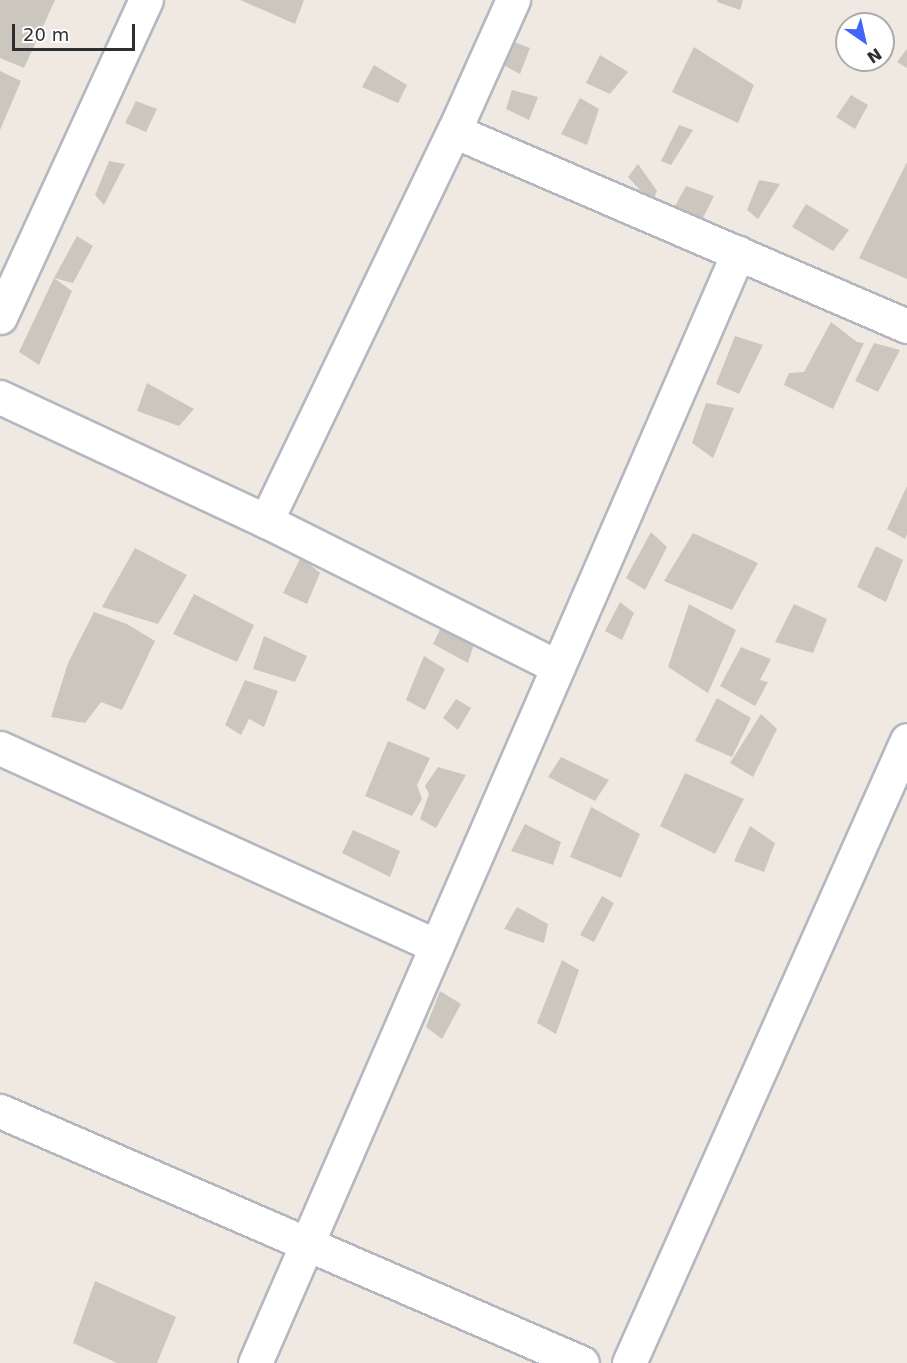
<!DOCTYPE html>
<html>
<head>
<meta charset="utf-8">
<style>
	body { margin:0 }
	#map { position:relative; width:907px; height:1363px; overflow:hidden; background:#efe9e1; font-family:"DejaVu Sans",sans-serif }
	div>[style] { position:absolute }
	.building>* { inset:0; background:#cbc7bf }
	.roads { filter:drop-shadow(2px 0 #b4b7c1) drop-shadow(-2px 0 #b4b7c1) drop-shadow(0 2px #b4b7c1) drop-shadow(0 -2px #b4b7c1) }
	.street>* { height:33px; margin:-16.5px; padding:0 16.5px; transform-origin:16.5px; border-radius:16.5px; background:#fff }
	span { translate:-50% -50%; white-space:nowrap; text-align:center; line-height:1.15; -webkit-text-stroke:6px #fff; paint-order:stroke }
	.north { position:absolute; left:835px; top:12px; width:60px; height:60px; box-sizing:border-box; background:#fff; border:2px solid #ababab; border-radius:50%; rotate:146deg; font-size:16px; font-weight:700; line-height:24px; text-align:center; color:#2e2e2e }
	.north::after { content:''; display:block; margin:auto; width:21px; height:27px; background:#4264fb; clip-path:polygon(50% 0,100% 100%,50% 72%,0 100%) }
	.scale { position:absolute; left:12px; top:24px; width:123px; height:27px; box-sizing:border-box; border:3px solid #2e2e2e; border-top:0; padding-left:8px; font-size:18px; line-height:21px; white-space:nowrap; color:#2e2e2e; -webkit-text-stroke:4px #fff; paint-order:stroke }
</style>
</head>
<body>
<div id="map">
	<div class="building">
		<div style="clip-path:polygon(0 0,55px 0,24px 68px,0 58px)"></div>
		<div style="clip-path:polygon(240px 0,304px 0,295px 24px)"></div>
		<div style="clip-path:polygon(717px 0,743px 0,740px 10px,717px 2px)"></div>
		<div style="clip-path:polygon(511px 41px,530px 48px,520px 74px,500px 63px)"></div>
		<div style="clip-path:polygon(694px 47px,754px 85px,738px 123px,672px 92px)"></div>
		<div style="clip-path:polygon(907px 49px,907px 68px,897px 62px)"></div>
		<div style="clip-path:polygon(600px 55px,628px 72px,610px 94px,586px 83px)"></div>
		<div style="clip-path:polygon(374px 65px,407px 85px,398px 103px,362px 87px)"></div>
		<div style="clip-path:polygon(0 71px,21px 81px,0 130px)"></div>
		<div style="clip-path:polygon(512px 90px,538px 97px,529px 120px,506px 109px)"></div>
		<div style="clip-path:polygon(851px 95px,868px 105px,855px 129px,836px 117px)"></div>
		<div style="clip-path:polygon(580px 98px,599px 109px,587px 145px,561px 134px)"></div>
		<div style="clip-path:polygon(136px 101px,157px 109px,146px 132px,125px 123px)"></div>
		<div style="clip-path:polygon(679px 125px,693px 130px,671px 165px,661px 161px)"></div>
		<div style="clip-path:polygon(109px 161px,125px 164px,104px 205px,95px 195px)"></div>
		<div style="clip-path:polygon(907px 162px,907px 279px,859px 258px)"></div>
		<div style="clip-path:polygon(638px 164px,657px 191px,652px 203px,628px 177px)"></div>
		<div style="clip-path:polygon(759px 180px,780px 184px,758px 219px,747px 210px)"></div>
		<div style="clip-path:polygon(686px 186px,714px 196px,702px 220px,674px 208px)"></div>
		<div style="clip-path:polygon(806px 204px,849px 230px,833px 251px,792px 227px)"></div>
		<div style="clip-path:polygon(77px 236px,93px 246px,73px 283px,54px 278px)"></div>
		<div style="clip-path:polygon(54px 278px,72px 291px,39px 365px,19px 352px)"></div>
		<div style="clip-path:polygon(831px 322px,857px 342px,864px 343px,833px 409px,784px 385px,789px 373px,804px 372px)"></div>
		<div style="clip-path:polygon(735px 336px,763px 345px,739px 394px,716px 384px)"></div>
		<div style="clip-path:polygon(874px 343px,900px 350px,878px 392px,855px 381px)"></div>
		<div style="clip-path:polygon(147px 383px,194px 409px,179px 426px,137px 411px)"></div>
		<div style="clip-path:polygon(706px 403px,734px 408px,713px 458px,692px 443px)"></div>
		<div style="clip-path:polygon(907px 486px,907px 534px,905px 539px,887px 529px)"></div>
		<div style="clip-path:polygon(651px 532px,667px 547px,645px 590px,626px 578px)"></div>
		<div style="clip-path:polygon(693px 533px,758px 563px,732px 610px,664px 581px)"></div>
		<div style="clip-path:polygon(876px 546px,903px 560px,886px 602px,857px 587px)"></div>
		<div style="clip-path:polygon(135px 548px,187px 575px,158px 624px,102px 607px)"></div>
		<div style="clip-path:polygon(301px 557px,320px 573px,307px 604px,283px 593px)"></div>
		<div style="clip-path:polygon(194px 594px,254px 625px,237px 662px,173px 634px)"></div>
		<div style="clip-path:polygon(620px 602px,634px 613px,622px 640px,605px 631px)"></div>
		<div style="clip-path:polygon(689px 604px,736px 630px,708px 693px,668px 667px)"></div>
		<div style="clip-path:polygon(794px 604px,827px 619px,813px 653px,775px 642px)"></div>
		<div style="clip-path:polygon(94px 612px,127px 624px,155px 641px,122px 710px,101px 702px,85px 723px,51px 717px,68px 663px)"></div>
		<div style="clip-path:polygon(442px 625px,475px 641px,468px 663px,433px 644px)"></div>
		<div style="clip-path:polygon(264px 636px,307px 656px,295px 682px,253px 669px)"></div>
		<div style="clip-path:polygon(741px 647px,771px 659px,760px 680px,768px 682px,755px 706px,720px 686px)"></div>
		<div style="clip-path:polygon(424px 656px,445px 669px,425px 710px,406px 700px)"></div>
		<div style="clip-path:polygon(245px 680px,278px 691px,264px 727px,249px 719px,241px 735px,225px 725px)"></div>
		<div style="clip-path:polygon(717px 698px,751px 718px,732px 757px,695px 741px)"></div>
		<div style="clip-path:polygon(456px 699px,471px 708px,458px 730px,443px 718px)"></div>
		<div style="clip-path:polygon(761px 714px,777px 729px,753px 777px,730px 763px)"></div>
		<div style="clip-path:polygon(388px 741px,430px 758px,417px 785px,422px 799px,412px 816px,365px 796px)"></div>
		<div style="clip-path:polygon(561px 757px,609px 780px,595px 801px,548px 777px)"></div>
		<div style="clip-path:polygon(438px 767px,466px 775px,436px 828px,420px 819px,429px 794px,425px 786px)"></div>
		<div style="clip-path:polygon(685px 773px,744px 799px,715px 854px,660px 826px)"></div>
		<div style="clip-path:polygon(591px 807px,640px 834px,621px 878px,570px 857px)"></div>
		<div style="clip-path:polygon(525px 824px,561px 842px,553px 865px,511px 851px)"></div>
		<div style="clip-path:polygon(750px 826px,775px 843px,764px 872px,734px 861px)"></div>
		<div style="clip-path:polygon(353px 830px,400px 851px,390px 877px,342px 853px)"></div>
		<div style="clip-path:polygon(602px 896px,614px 903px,594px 942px,580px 935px)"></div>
		<div style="clip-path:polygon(517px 907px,548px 924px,544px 943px,504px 929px)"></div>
		<div style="clip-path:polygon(562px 960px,579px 970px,556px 1034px,537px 1023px)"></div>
		<div style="clip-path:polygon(440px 991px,461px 1004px,442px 1039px,426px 1027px)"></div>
		<div style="clip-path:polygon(95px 1281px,176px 1317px,157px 1363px,117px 1363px,73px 1343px)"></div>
	</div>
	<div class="roads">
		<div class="street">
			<div style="left:454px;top:131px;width:493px;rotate:23.3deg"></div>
			<div style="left:0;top:317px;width:349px;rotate:-65.3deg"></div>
			<div style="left:0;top:397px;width:293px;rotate:25deg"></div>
			<div style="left:266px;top:521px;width:326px;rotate:26.6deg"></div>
			<div style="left:266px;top:521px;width:433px;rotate:-64.3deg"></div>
			<div style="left:454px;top:131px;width:144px;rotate:-65.8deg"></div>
			<div style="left:0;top:748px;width:479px;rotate:24.4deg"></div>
			<div style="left:0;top:1111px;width:634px;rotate:23.41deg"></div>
			<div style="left:255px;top:1363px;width:1211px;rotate:-66.48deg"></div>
			<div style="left:629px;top:1363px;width:682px;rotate:-65.95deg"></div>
		</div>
	</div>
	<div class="north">N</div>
	<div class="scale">20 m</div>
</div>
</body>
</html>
